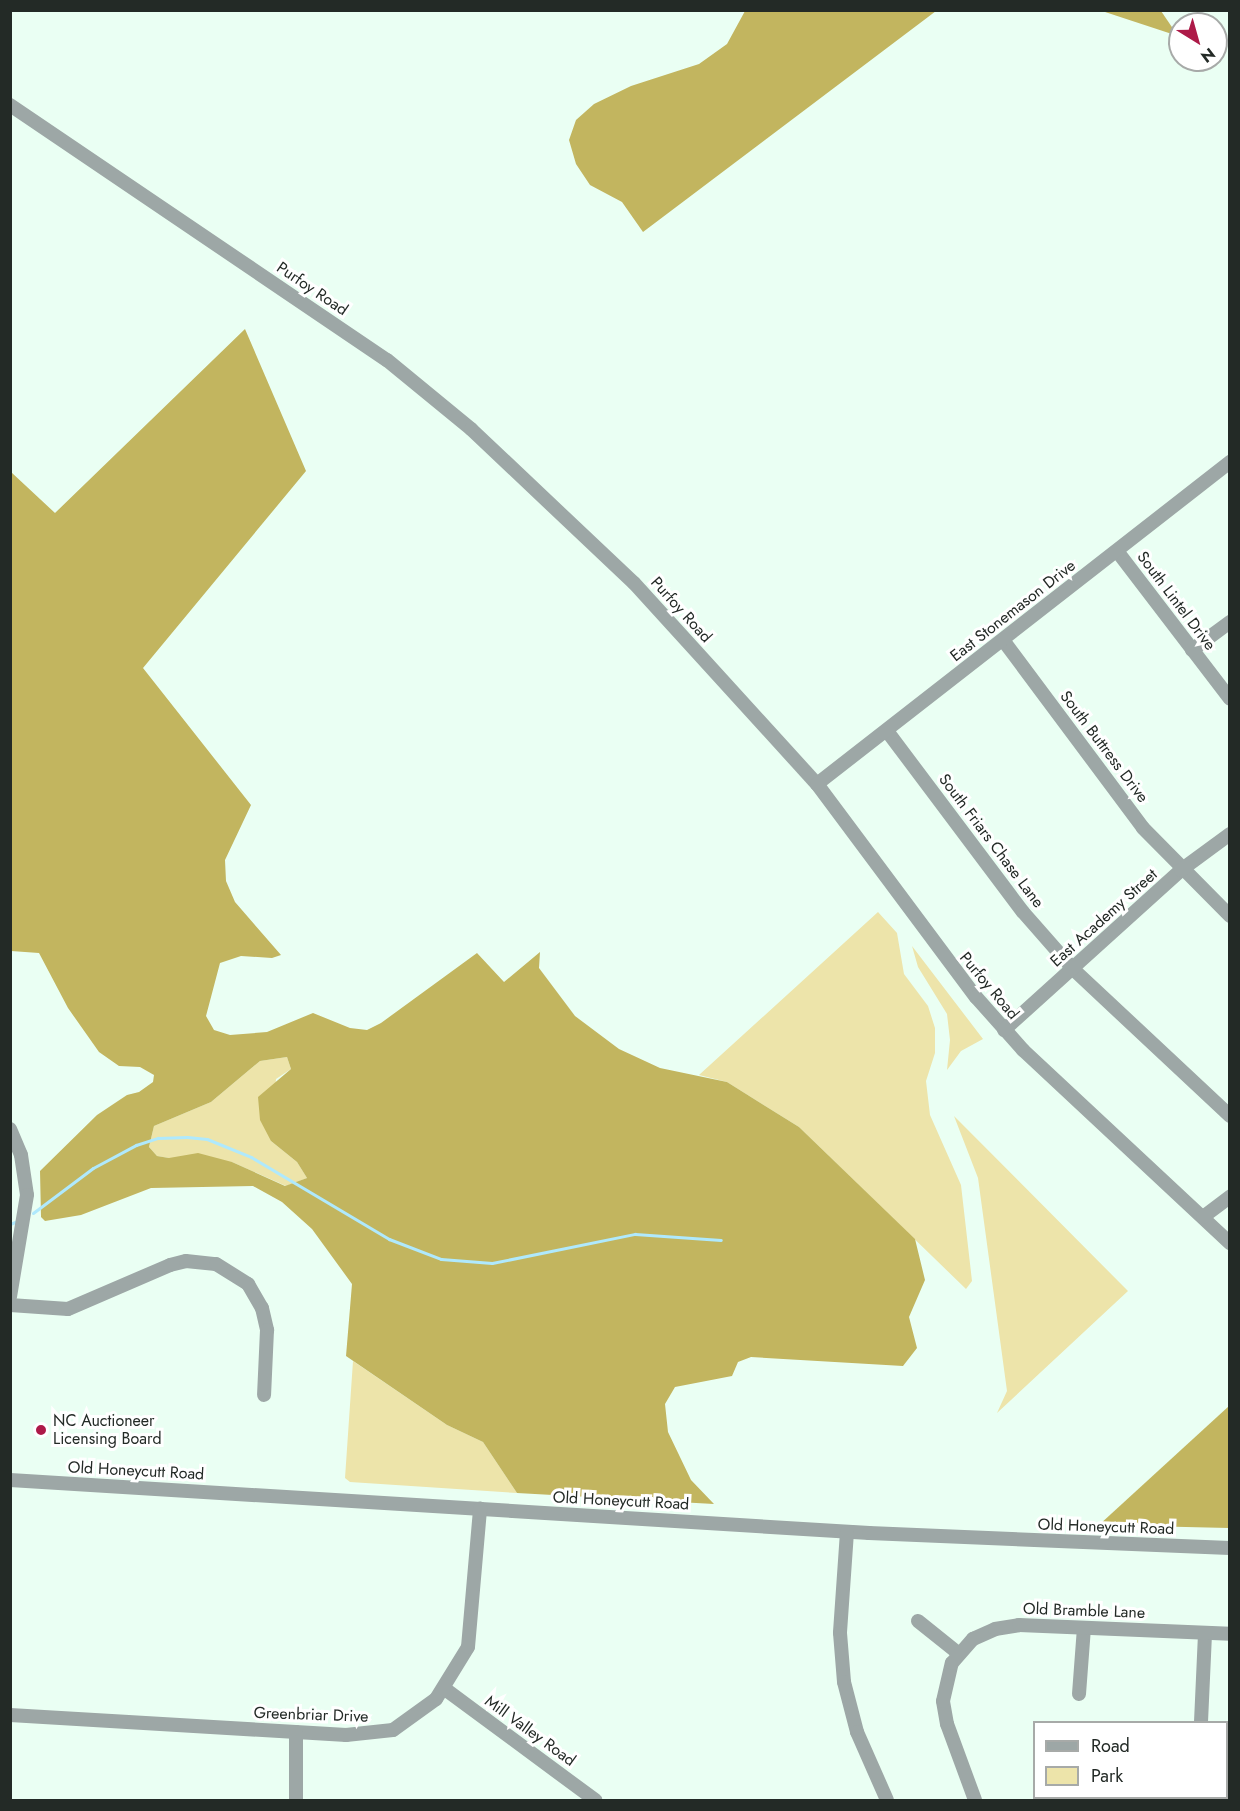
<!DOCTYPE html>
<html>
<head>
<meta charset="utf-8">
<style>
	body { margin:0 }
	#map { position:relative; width:1240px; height:1811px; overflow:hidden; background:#eafff3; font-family:Jost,sans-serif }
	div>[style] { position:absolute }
	.green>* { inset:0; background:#ede4aa }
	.forest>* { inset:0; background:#c2b55f }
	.stream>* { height:3px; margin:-1.5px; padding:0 1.5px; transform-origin:1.5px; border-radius:1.5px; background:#afe9fd }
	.minor>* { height:14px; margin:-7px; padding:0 7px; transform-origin:7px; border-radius:7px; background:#9da7a6 }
	.dots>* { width:16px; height:16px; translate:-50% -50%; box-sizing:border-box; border:3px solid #fff; border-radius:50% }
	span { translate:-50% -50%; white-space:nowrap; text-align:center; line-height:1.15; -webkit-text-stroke:6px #fff; paint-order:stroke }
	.street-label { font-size:16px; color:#232a26 }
	.poi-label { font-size:16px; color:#232a26 }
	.left { translate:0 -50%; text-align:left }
	.frame { position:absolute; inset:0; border:12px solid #232a26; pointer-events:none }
	.legend { position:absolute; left:1033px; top:1721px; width:195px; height:78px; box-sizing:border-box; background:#fff; border:2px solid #a7aaa8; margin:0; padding:8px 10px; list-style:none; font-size:18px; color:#232a26 }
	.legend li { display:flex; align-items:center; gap:12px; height:30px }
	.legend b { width:30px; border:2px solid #a7aaa8 }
	.north { position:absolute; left:1168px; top:12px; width:60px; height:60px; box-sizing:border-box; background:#fff; border:2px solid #a7aaa8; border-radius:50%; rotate:143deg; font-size:16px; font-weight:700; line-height:24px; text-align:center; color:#232a26 }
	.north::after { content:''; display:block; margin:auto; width:21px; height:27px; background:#ad1a48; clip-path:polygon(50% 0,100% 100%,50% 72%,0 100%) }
</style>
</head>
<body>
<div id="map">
	<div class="green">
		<div style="clip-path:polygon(878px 912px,897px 933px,904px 974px,928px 1006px,935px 1028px,935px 1053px,926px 1081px,930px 1115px,961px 1185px,972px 1281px,966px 1289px,799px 1127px,727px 1082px,699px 1075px)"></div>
		<div style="clip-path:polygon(912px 946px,983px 1039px,961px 1051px,947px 1070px,950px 1040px,947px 1014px,918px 967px)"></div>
		<div style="clip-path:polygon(287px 1057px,291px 1069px,276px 1079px,271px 1141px,297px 1162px,307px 1178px,286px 1186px,232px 1162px,169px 1158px,157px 1156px,149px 1147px,154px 1126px,211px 1102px,260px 1061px)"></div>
		<div style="clip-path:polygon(954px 1116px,1128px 1291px,997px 1413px,1007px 1391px,978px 1178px)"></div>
		<div style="clip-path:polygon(353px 1361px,447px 1425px,483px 1442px,517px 1493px,350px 1482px,345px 1478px)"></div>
	</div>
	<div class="forest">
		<div style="clip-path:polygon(745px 11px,936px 11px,643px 232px,622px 202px,590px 185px,576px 164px,569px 140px,576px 120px,594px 104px,631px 86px,699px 64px,727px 44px)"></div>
		<div style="clip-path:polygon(1102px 11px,1161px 11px,1178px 36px)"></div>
		<div style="clip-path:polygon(evenodd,245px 329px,306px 471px,143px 668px,251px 805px,225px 860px,226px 881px,235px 902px,281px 955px,272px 958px,241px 956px,220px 963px,206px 1016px,214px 1030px,230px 1035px,267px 1032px,313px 1013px,350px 1028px,367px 1030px,381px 1023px,477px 953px,504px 982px,540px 952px,539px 968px,575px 1016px,619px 1049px,660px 1068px,727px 1082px,799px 1127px,915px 1239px,925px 1280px,909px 1317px,917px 1348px,903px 1366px,751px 1357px,738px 1362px,732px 1376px,675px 1387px,665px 1404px,668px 1432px,691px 1480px,714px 1504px,517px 1493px,483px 1442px,447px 1425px,346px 1356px,352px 1284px,312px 1229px,282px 1202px,253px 1186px,151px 1188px,81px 1215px,45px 1221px,41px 1217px,40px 1171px,97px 1115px,127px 1095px,139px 1092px,153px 1082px,154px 1075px,140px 1067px,119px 1066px,99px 1052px,68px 1008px,39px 953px,11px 951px,11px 472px,55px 513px,245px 329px,287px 1057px,291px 1069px,258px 1097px,260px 1120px,271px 1141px,297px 1162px,307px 1178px,285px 1186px,232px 1162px,198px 1153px,169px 1158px,157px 1156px,149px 1147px,154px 1126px,211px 1102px,260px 1061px,287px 1057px)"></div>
		<div style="clip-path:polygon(1229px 1406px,1229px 1528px,1099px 1525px)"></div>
	</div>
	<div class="stream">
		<div style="left:33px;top:1213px;width:75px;rotate:-36.9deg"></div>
		<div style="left:93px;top:1168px;width:49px;rotate:-28.1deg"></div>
		<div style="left:136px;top:1145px;width:23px;rotate:-18deg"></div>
		<div style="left:158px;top:1138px;width:29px;rotate:-2deg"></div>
		<div style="left:187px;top:1137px;width:20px;rotate:6deg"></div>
		<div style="left:207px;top:1139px;width:48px;rotate:22.2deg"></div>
		<div style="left:251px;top:1157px;width:161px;rotate:30.7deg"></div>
		<div style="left:389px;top:1239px;width:56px;rotate:21deg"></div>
		<div style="left:441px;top:1259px;width:51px;rotate:4.5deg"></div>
		<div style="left:492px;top:1263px;width:146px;rotate:-11.5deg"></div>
		<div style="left:635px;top:1234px;width:86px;rotate:4deg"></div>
		<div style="left:10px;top:1224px;width:9px;rotate:-21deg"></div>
	</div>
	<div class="minor">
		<div style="left:10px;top:105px;width:455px;rotate:34.1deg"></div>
		<div style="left:387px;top:360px;width:109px;rotate:39.4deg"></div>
		<div style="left:471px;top:429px;width:224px;rotate:43.4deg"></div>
		<div style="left:634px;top:583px;width:272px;rotate:47.7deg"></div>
		<div style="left:817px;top:784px;width:266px;rotate:53.3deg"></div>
		<div style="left:976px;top:997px;width:71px;rotate:48.4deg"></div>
		<div style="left:1023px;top:1050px;width:283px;rotate:43deg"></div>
		<div style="left:1117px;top:551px;width:186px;rotate:52.6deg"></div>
		<div style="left:1003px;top:640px;width:234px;rotate:53.3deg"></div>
		<div style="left:1143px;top:828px;width:124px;rotate:45.3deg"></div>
		<div style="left:1192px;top:650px;width:47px;rotate:-36.4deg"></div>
		<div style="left:887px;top:731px;width:226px;rotate:53.1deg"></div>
		<div style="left:1023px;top:912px;width:76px;rotate:48.7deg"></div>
		<div style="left:1073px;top:969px;width:215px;rotate:43.1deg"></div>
		<div style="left:817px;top:784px;width:524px;rotate:-37.94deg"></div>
		<div style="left:1004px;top:1030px;width:239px;rotate:-42.1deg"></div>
		<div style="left:1181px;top:870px;width:61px;rotate:-36.3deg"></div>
		<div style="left:10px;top:1129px;width:28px;rotate:67deg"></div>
		<div style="left:21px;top:1155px;width:40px;rotate:81.5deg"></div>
		<div style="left:27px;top:1195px;width:103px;rotate:99.5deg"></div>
		<div style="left:1203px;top:1217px;width:34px;rotate:-37deg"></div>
		<div style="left:10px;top:1305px;width:58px;rotate:3.9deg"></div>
		<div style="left:68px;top:1309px;width:111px;rotate:-23.3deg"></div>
		<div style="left:170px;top:1265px;width:16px;rotate:-14deg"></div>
		<div style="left:186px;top:1261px;width:30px;rotate:6deg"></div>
		<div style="left:216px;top:1264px;width:38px;rotate:32deg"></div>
		<div style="left:248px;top:1284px;width:28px;rotate:60deg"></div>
		<div style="left:262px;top:1308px;width:23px;rotate:77deg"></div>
		<div style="left:267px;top:1330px;width:65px;rotate:92.6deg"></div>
		<div style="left:10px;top:1480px;width:861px;rotate:3.53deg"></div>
		<div style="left:869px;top:1533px;width:361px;rotate:2.4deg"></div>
		<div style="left:847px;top:1532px;width:101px;rotate:94deg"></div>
		<div style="left:840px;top:1633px;width:49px;rotate:85.3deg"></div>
		<div style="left:844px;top:1682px;width:52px;rotate:75.4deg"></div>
		<div style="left:857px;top:1732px;width:74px;rotate:66.2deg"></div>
		<div style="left:918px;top:1621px;width:51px;rotate:38.7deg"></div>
		<div style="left:445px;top:1689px;width:187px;rotate:36.5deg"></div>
		<div style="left:1079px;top:1694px;width:66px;rotate:-85.7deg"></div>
		<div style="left:10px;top:1715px;width:337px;rotate:3.4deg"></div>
		<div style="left:346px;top:1735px;width:47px;rotate:-6.1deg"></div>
		<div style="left:393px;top:1730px;width:53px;rotate:-35.8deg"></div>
		<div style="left:436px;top:1699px;width:61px;rotate:-58.4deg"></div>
		<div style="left:468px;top:1647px;width:139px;rotate:-85deg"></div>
		<div style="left:1201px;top:1722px;width:88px;rotate:-87.4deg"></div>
		<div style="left:1214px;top:1798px;width:2px;rotate:63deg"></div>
		<div style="left:296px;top:1800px;width:68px;rotate:-90deg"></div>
		<div style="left:975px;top:1800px;width:81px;rotate:-110.2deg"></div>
		<div style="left:947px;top:1724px;width:23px;rotate:-100deg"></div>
		<div style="left:943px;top:1701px;width:39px;rotate:-77deg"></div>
		<div style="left:952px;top:1663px;width:32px;rotate:-49deg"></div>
		<div style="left:973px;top:1639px;width:24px;rotate:-24deg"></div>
		<div style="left:995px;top:1629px;width:24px;rotate:-9deg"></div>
		<div style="left:1019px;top:1625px;width:211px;rotate:2.4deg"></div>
	</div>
	<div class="dots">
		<div style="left:41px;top:1430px;background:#ad1a48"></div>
	</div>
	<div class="street-label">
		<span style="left:312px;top:289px;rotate:34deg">Purfoy Road</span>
		<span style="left:1176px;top:601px;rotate:53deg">South Lintel Drive</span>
		<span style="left:681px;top:610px;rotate:48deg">Purfoy Road</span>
		<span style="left:1013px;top:611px;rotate:-38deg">East Stonemason Drive</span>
		<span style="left:1104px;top:747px;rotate:53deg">South Buttress Drive</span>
		<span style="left:991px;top:841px;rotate:53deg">South Friars Chase Lane</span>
		<span style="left:1104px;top:918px;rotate:-42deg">East Academy Street</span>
		<span style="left:989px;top:986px;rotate:50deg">Purfoy Road</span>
		<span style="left:136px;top:1471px;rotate:3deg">Old Honeycutt Road</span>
		<span style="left:621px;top:1501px;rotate:3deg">Old Honeycutt Road</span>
		<span style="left:1106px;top:1527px;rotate:2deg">Old Honeycutt Road</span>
		<span style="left:1084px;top:1611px;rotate:2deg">Old Bramble Lane</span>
		<span style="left:311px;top:1715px;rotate:2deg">Greenbriar Drive</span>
		<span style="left:530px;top:1731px;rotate:36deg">Mill Valley Road</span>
	</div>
	<div class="poi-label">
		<span class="left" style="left:53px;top:1430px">NC Auctioneer<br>Licensing Board</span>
	</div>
	<div class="frame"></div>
	<ul class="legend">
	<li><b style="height:8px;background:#9da7a6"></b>Road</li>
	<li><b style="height:16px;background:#ede4aa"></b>Park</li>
	</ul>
	<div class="north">N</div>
</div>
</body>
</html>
